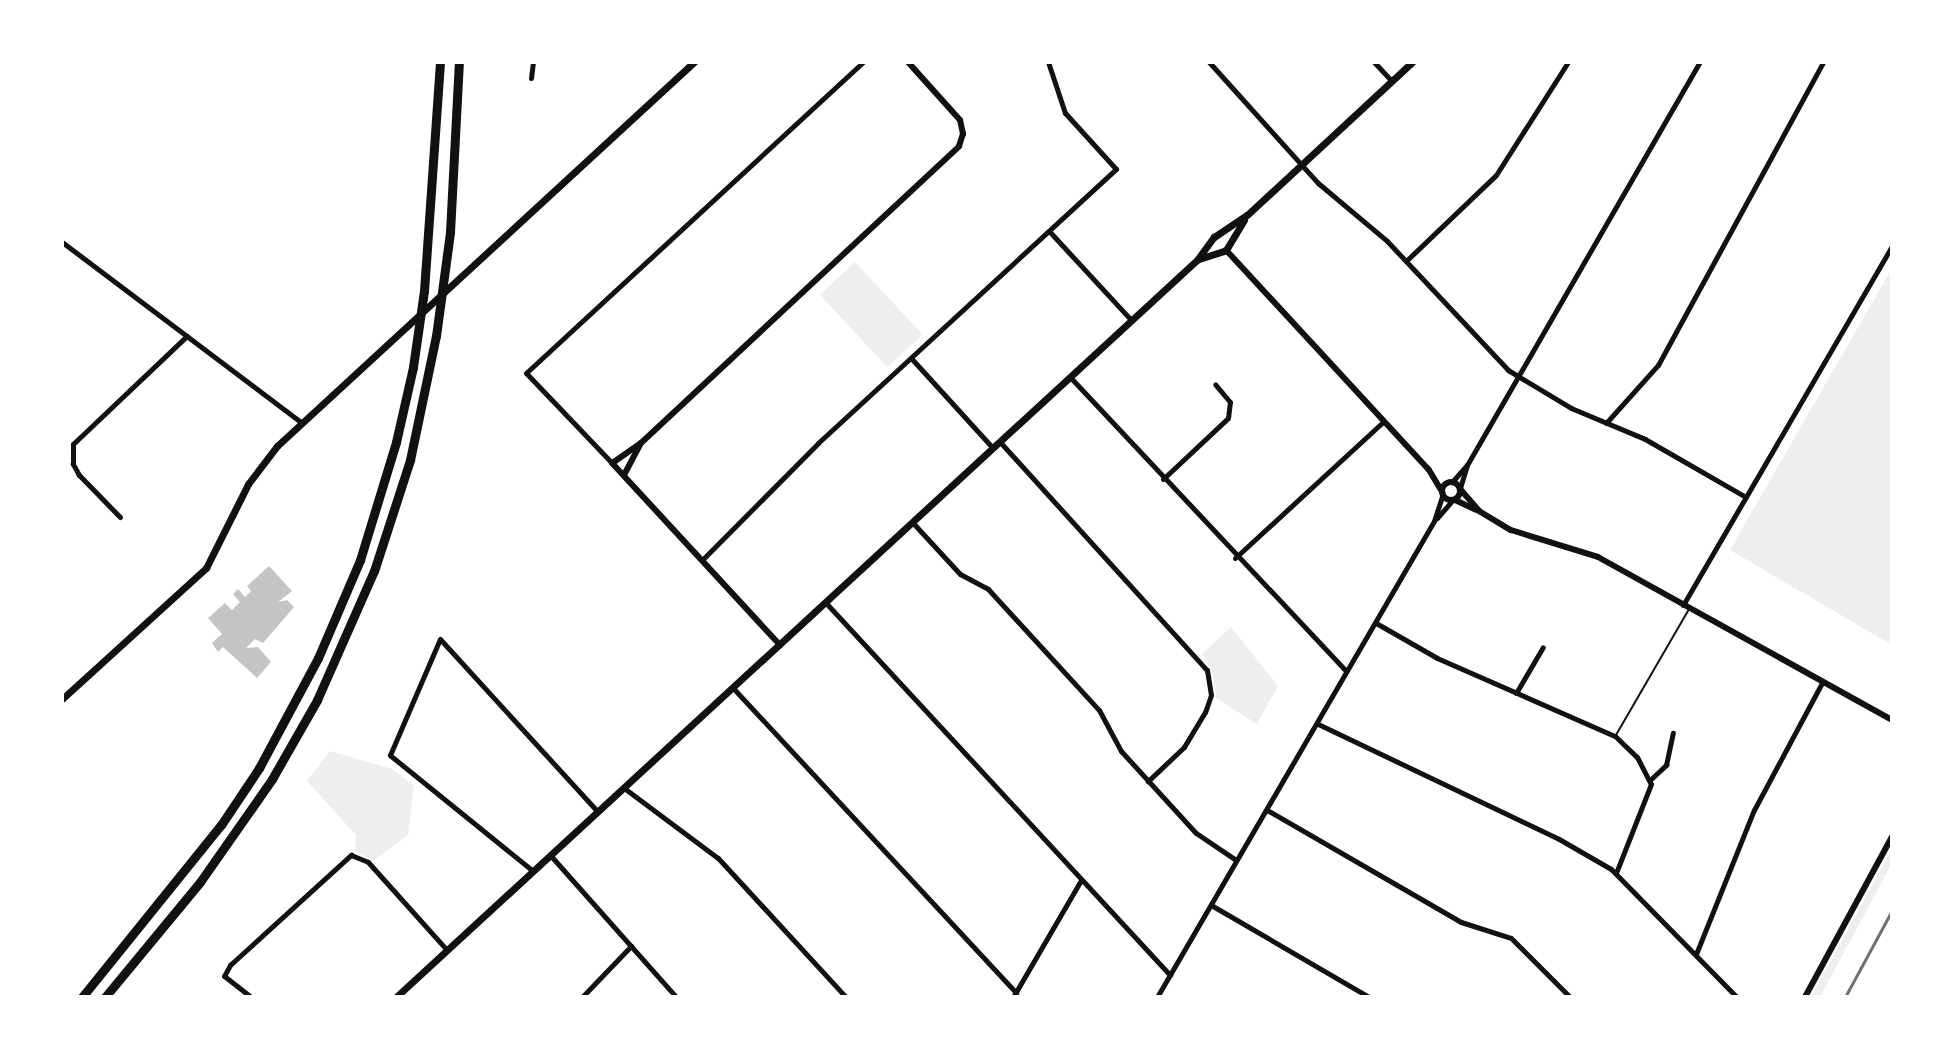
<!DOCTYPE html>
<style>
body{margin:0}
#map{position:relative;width:1954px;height:1059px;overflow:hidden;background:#fff;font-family:Overpass,sans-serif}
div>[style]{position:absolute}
.green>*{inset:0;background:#eee;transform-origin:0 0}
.building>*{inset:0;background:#c4c4c4}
.service>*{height:2px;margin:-1px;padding:0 1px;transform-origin:1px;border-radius:1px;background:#111}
.minor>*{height:5px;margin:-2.5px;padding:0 2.5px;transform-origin:2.5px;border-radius:2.5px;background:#111}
.tertiary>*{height:6px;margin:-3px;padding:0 3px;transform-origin:3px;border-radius:3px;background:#111}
.tertiary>.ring{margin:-3px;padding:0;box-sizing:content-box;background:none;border:6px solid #111;border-radius:50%}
.secondary>*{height:7px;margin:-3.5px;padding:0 3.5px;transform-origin:3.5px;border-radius:3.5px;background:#111}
.motorway>*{height:9px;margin:-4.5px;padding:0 4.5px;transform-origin:4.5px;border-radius:4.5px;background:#111}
.rail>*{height:3px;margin:-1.5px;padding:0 1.5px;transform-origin:1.5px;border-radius:1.5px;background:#707070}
span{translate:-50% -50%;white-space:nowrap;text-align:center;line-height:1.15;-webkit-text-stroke:8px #fff;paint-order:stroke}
.frame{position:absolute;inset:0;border:64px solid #fff;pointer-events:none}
</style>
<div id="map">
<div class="green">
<i style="left:855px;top:262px;width:99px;height:48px;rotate:47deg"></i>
<i style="clip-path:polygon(1892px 268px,1892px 645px,1730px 550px)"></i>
<i style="clip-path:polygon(1231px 627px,1278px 686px,1257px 724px,1216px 698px,1213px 674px,1202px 654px)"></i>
<i style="clip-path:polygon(330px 751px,392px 769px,414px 785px,408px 835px,373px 861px,355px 850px,356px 835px,307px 781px)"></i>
<i style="clip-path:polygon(1892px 849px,1892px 863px,1820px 997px,1811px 997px)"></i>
</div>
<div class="building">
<i style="clip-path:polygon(269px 566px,292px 591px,278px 602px,287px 600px,294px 607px,263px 643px,255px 639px,246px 648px,258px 647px,271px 662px,257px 678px,223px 647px,218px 652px,212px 643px,222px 634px,208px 618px,225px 603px,232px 610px,240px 602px,233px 594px,238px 589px,245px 597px,251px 591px,247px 586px)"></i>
</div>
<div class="service">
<i style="left:1616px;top:735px;width:146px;rotate:-59.9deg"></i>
</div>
<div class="minor">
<i style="left:1209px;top:62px;width:163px;rotate:48deg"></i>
<i style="left:1318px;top:183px;width:90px;rotate:40deg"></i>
<i style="left:1387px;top:241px;width:177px;rotate:46.8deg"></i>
<i style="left:1508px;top:370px;width:74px;rotate:31.1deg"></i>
<i style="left:1571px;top:408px;width:80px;rotate:22.7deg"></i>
<i style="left:1645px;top:439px;width:116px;rotate:29.9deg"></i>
<i style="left:1374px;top:62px;width:26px;rotate:47deg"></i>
<i style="left:531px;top:78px;width:16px;rotate:-83deg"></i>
<i style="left:1049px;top:231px;width:121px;rotate:47.3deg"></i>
<i style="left:62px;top:242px;width:301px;rotate:37deg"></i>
<i style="left:1406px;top:261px;width:124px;rotate:-43.7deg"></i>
<i style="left:1496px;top:175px;width:134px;rotate:-57.5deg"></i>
<i style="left:911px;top:358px;width:122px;rotate:47.7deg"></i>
<i style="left:1070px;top:377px;width:403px;rotate:46.8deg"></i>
<i style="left:1606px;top:423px;width:78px;rotate:-48.1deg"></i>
<i style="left:1658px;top:365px;width:345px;rotate:-61.4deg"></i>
<i style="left:1000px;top:442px;width:308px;rotate:47.8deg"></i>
<i style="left:1207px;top:670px;width:25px;rotate:81deg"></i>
<i style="left:1211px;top:695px;width:18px;rotate:109deg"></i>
<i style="left:1205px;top:712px;width:41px;rotate:121deg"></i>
<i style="left:1184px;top:747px;width:50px;rotate:136.6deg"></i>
<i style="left:612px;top:463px;width:124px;rotate:-133.7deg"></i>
<i style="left:526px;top:373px;width:459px;rotate:-42.7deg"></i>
<i style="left:1163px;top:479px;width:89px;rotate:-43.2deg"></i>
<i style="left:1228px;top:418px;width:16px;rotate:-83deg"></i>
<i style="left:1230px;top:402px;width:23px;rotate:-130deg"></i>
<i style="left:1452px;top:482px;width:23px;rotate:-49deg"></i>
<i style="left:1460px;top:488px;width:24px;rotate:-73deg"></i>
<i style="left:1467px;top:465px;width:466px;rotate:-60deg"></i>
<i style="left:120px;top:517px;width:59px;rotate:-134.3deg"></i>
<i style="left:79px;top:475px;width:13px;rotate:-119deg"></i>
<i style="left:73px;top:464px;width:20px;rotate:-90deg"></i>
<i style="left:73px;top:444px;width:157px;rotate:-43.5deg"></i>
<i style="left:1437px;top:518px;width:23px;rotate:-49deg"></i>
<i style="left:913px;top:523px;width:69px;rotate:47.3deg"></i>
<i style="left:960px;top:574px;width:32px;rotate:28deg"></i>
<i style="left:988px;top:589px;width:164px;rotate:47.5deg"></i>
<i style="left:1099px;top:710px;width:47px;rotate:61.8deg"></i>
<i style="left:1121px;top:751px;width:111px;rotate:47.6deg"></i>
<i style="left:1196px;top:833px;width:48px;rotate:34deg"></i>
<i style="left:1235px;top:558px;width:202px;rotate:-42.6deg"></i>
<i style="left:702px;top:560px;width:165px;rotate:-45.2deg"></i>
<i style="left:818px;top:443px;width:405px;rotate:-42.6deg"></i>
<i style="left:1116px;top:169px;width:76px;rotate:-132.3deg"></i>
<i style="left:1065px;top:113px;width:54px;rotate:-108.4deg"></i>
<i style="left:826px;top:603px;width:507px;rotate:47.24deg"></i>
<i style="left:1683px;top:605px;width:415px;rotate:-59.8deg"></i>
<i style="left:1376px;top:623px;width:70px;rotate:29.8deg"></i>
<i style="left:1437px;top:658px;width:194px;rotate:23.7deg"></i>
<i style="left:1615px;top:736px;width:30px;rotate:44deg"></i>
<i style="left:1637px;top:757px;width:30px;rotate:63deg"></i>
<i style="left:1651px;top:784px;width:96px;rotate:111.5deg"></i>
<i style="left:733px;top:688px;width:416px;rotate:47.1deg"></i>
<i style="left:1516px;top:693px;width:53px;rotate:-59.6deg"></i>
<i style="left:1318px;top:724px;width:267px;rotate:25.5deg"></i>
<i style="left:1559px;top:839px;width:60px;rotate:30deg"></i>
<i style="left:1611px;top:869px;width:180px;rotate:45.5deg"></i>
<i style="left:1651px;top:779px;width:21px;rotate:-43deg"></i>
<i style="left:1666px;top:765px;width:33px;rotate:-78deg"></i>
<i style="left:624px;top:788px;width:117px;rotate:36.7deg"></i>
<i style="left:718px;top:858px;width:189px;rotate:47.4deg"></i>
<i style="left:1267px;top:810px;width:224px;rotate:30deg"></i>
<i style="left:1461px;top:922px;width:52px;rotate:17.7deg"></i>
<i style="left:1511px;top:938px;width:83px;rotate:45deg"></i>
<i style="left:551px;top:856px;width:188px;rotate:48.4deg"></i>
<i style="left:533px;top:871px;width:184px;rotate:-141deg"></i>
<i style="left:390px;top:755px;width:126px;rotate:-66.7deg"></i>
<i style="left:440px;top:639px;width:234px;rotate:47.6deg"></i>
<i style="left:1211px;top:905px;width:183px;rotate:30.2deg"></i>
<i style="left:1696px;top:954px;width:155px;rotate:-68.1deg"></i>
<i style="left:1754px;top:810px;width:146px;rotate:-61.9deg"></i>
<i style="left:251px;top:997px;width:34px;rotate:-142deg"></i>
<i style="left:224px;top:976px;width:13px;rotate:-61deg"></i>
<i style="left:230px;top:965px;width:164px;rotate:-42.3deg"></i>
<i style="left:351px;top:855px;width:18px;rotate:22deg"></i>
<i style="left:368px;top:862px;width:118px;rotate:48.1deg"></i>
<i style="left:582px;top:997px;width:71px;rotate:-46.1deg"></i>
<i style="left:1013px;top:997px;width:135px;rotate:-59.8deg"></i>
<i style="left:1157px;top:997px;width:551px;rotate:-59.8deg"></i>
<i style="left:1434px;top:521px;width:28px;rotate:-72deg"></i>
</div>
<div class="tertiary">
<i style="left:1226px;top:250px;width:299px;rotate:47.3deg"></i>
<i style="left:1429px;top:470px;width:26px;rotate:59deg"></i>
<i style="left:641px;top:443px;width:35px;rotate:145deg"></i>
<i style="left:612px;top:463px;width:248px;rotate:47.3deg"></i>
<i style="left:624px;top:475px;width:36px;rotate:-62deg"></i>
<i style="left:641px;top:443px;width:435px;rotate:-43deg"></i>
<i style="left:959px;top:146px;width:13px;rotate:-72deg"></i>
<i style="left:963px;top:134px;width:14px;rotate:-102deg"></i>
<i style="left:960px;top:120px;width:78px;rotate:-131.9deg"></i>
<i class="ring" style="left:1442px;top:482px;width:12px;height:12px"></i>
<i style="left:1461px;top:490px;width:28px;rotate:49deg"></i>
<i style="left:1479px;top:511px;width:37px;rotate:31deg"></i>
<i style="left:1511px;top:530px;width:91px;rotate:17.2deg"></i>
<i style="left:1598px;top:557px;width:336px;rotate:29deg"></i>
<i style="left:1455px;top:500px;width:23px;rotate:25deg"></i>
<i style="left:1805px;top:997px;width:182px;rotate:-61.5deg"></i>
</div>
<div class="secondary">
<i style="left:1199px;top:259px;width:28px;rotate:-18deg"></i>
<i style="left:1226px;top:250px;width:35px;rotate:-59deg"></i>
<i style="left:62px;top:699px;width:195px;rotate:-42.3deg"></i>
<i style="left:206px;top:568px;width:94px;rotate:-63.4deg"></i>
<i style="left:248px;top:484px;width:48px;rotate:-52.7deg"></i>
<i style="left:277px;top:446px;width:567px;rotate:-42.64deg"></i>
<i style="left:396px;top:997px;width:1088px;rotate:-42.62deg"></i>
<i style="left:1197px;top:260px;width:29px;rotate:-54deg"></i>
<i style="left:1214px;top:237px;width:40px;rotate:-34deg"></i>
<i style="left:1247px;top:215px;width:225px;rotate:-42.8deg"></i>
</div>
<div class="motorway">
<i style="left:82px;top:997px;width:221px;rotate:-51.1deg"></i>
<i style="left:221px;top:825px;width:69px;rotate:-56.3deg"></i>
<i style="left:259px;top:768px;width:125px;rotate:-61.8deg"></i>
<i style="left:318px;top:658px;width:107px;rotate:-66.8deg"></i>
<i style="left:360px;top:560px;width:123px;rotate:-73deg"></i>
<i style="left:396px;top:442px;width:77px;rotate:-77.2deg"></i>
<i style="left:413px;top:367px;width:77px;rotate:-81.8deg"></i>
<i style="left:424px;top:291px;width:230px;rotate:-86deg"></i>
<i style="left:105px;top:997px;width:149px;rotate:-50.4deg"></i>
<i style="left:200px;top:882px;width:126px;rotate:-55deg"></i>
<i style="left:272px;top:779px;width:91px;rotate:-60.3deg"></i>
<i style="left:317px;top:700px;width:141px;rotate:-66.2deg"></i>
<i style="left:374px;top:571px;width:117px;rotate:-72deg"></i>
<i style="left:410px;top:460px;width:127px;rotate:-78.2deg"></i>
<i style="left:436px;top:336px;width:105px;rotate:-82.3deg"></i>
<i style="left:450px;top:232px;width:170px;rotate:-87deg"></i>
</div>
<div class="rail">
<i style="left:1845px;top:997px;width:99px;rotate:-61.6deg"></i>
</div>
<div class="frame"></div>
</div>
